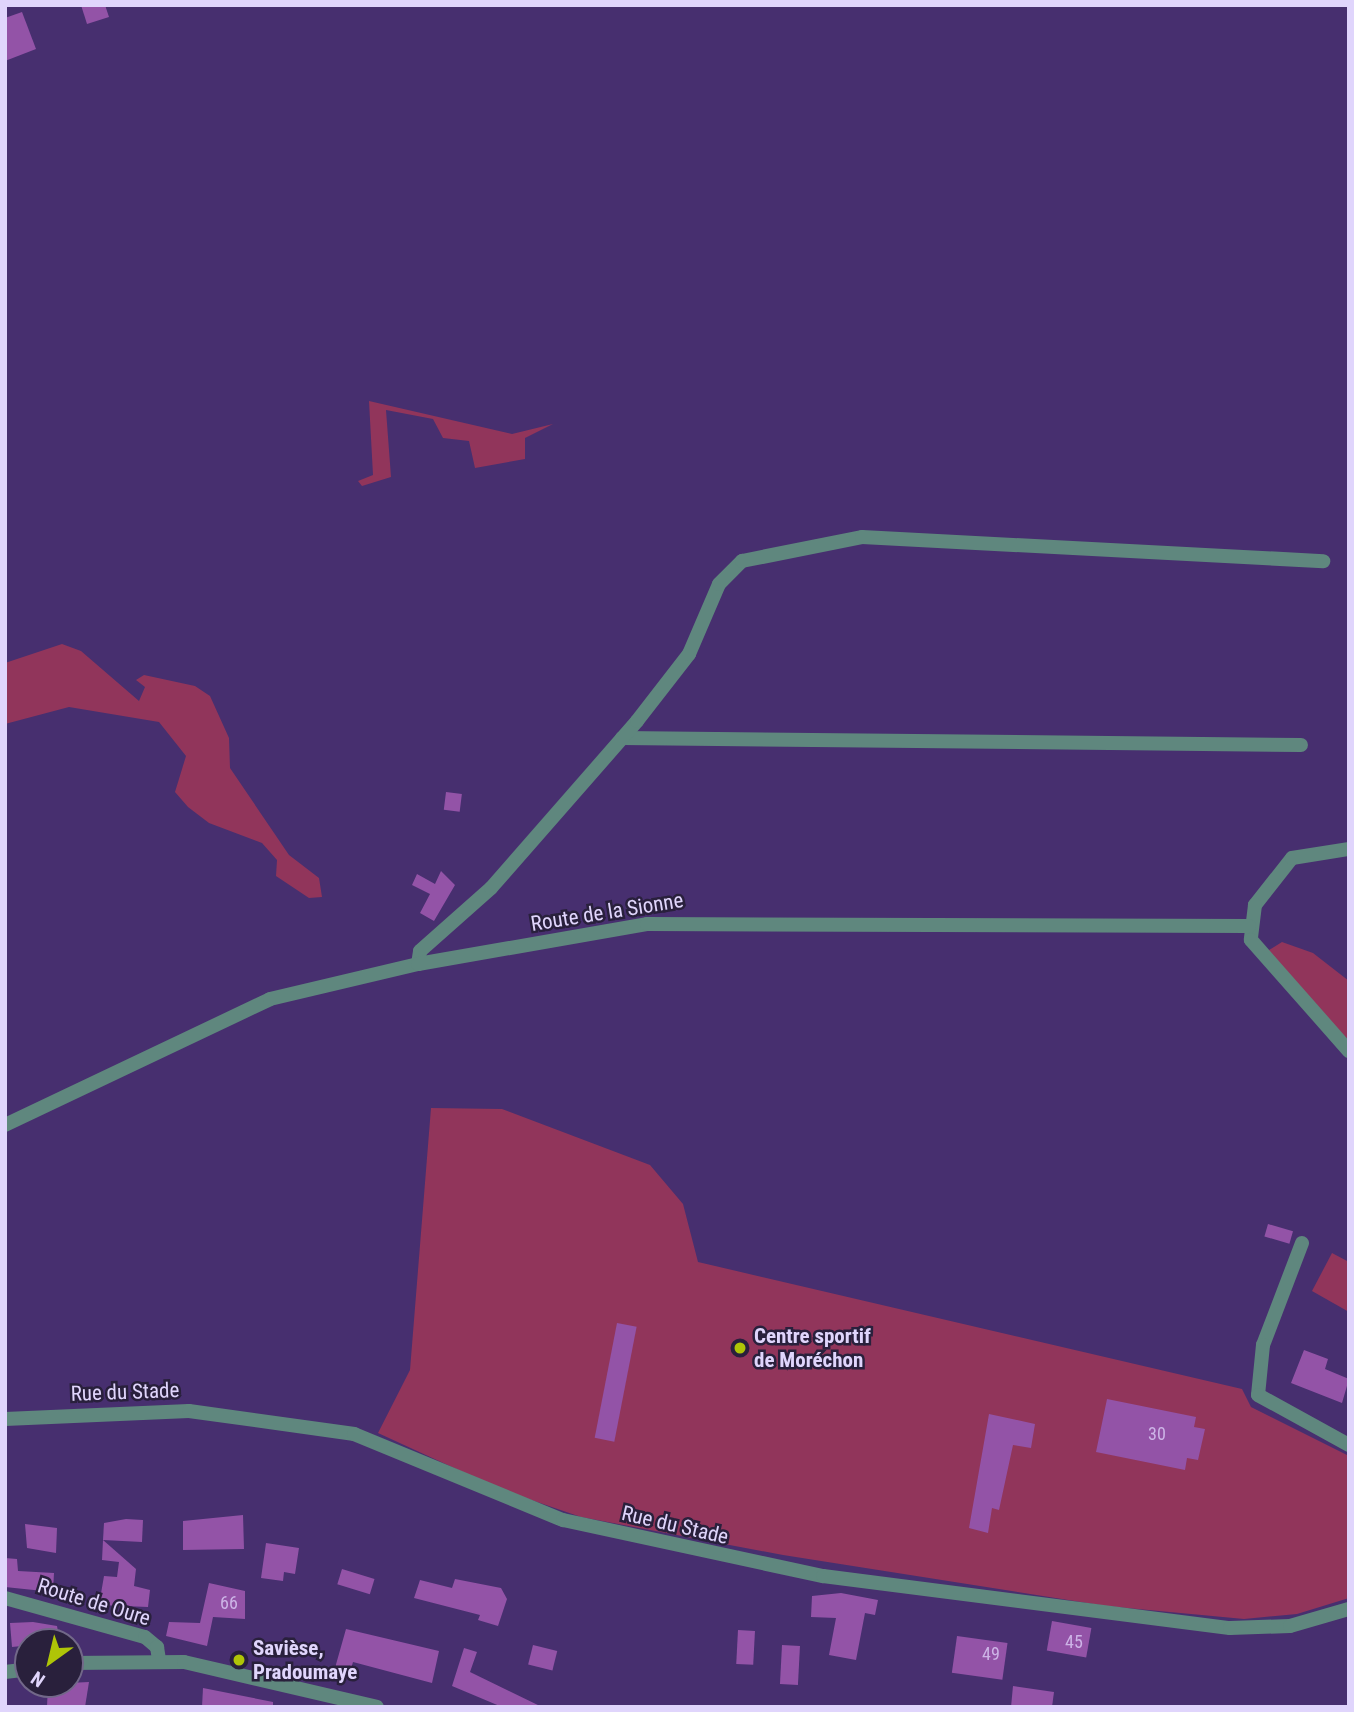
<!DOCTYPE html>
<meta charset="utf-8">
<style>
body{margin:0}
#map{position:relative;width:1354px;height:1712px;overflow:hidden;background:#472f6f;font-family:"Roboto Condensed",sans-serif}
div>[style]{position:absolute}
.green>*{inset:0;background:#91355b}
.building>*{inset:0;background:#9353a7;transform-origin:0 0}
.minor>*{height:14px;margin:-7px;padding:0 7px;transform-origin:7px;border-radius:7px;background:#5f877e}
.tertiary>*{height:14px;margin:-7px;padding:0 7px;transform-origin:7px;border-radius:7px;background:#5f877e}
.dots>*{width:19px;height:19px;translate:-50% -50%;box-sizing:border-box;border:4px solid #29203c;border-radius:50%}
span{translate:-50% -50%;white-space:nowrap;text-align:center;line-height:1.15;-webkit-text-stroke:5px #29203c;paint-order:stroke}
.number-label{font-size:18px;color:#cdb4e7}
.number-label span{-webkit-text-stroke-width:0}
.street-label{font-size:21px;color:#e0d5fc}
.poi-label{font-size:21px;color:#e0d5fc;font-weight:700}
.left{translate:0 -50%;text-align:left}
.frame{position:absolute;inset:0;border:7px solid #e0d5fc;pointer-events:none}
.north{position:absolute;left:14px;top:1628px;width:70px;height:70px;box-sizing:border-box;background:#29203c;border:2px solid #726889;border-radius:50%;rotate:214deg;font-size:19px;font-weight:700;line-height:28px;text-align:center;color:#e0d5fc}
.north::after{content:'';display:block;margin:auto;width:24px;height:32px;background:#afc507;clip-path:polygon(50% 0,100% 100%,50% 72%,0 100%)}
</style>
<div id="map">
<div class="green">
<i style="clip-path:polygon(369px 401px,512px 434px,553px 424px,525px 438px,525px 459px,475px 468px,469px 441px,443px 438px,433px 419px,386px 410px,391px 477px,362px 486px,358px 481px,373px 475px)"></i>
<i style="clip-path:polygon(62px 644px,81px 651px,139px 701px,145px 687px,136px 680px,144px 675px,195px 686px,210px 696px,229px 738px,230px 768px,289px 855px,319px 878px,322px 897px,309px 898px,276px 876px,277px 860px,262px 843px,209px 823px,188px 807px,175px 792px,186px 756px,159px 722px,69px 707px,5px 724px,5px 663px)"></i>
<i style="clip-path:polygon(1282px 942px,1313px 953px,1349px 981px,1349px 1041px,1270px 958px,1269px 950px)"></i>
<i style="clip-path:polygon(431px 1108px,502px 1109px,650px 1165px,683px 1204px,698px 1262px,1242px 1389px,1251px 1407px,1349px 1456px,1349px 1598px,1297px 1614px,1244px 1619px,1106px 1606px,783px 1555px,581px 1517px,502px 1490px,378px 1433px,410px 1370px)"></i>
<i style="clip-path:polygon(1332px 1253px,1349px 1262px,1349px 1312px,1312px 1291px)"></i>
</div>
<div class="building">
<i style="clip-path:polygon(81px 5px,105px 5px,109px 17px,87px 24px)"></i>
<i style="clip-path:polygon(22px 12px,36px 49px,5px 61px,5px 18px)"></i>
<i style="left:446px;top:792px;width:16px;height:18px;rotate:7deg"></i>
<i style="clip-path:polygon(441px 871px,455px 885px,434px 921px,420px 913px,430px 894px,412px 885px,417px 874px,435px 884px)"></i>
<i style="left:1268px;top:1224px;width:26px;height:13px;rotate:16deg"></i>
<i style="left:617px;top:1323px;width:20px;height:117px;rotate:11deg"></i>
<i style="clip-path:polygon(1304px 1350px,1328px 1359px,1325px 1369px,1349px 1379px,1342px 1403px,1291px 1383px)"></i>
<i style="clip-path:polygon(1107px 1399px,1196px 1417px,1194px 1427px,1205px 1429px,1198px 1460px,1187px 1458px,1185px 1470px,1096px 1452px)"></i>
<i style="clip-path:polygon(989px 1414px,1035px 1424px,1031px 1448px,1013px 1445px,999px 1510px,992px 1508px,988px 1533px,969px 1528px)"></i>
<i style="clip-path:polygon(243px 1515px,244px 1549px,183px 1550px,183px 1521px)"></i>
<i style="clip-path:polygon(126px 1519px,143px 1520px,142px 1542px,103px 1540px,104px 1523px)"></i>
<i style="clip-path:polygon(25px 1524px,57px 1528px,56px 1553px,27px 1548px)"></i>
<i style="clip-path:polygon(103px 1540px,136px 1569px,134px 1586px,150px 1590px,148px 1607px,99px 1605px,104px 1576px,117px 1577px,119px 1562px,102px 1560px)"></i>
<i style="clip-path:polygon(266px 1543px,299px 1548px,295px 1574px,284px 1572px,283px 1581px,261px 1578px)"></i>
<i style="clip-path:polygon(5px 1558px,17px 1559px,18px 1571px,54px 1573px,53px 1592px,5px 1587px)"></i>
<i style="left:342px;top:1569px;width:34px;height:16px;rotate:17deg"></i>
<i style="clip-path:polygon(455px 1579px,501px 1588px,507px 1599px,498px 1626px,478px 1620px,480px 1615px,414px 1598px,420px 1580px,452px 1588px)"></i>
<i style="clip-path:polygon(209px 1583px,245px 1591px,245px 1619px,213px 1617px,207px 1646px,166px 1636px,169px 1622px,200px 1623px)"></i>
<i style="clip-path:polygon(841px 1593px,878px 1600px,875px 1615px,865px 1613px,856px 1660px,829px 1655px,836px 1618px,811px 1617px,812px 1596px)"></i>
<i style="left:1052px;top:1621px;width:40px;height:30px;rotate:10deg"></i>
<i style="clip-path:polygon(33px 1622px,57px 1626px,60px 1642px,12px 1647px,10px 1623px)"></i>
<i style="clip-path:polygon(346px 1629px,439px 1651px,432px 1683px,353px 1662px,348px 1679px,333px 1675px)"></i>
<i style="left:738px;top:1630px;width:17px;height:34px;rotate:3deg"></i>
<i style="left:957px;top:1636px;width:51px;height:37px;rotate:8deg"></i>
<i style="left:533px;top:1645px;width:25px;height:20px;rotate:14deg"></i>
<i style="left:782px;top:1645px;width:18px;height:39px;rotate:3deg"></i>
<i style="clip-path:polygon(464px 1648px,477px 1652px,470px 1672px,542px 1707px,502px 1707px,452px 1686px)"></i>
<i style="clip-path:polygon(89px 1682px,85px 1707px,47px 1707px,48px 1684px)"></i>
<i style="clip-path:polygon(1013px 1686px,1054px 1692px,1052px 1707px,1011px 1707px)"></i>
<i style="clip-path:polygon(203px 1688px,273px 1702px,273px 1707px,202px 1707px)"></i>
</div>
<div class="minor">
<i style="left:622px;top:738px;width:679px;rotate:0.59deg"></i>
<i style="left:1292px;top:858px;width:60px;rotate:128.2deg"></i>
<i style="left:1255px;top:905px;width:35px;rotate:97deg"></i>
<i style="left:1251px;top:940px;width:148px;rotate:48.6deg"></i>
<i style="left:418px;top:964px;width:13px;rotate:-81deg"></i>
<i style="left:420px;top:951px;width:95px;rotate:-41.6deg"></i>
<i style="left:491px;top:888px;width:222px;rotate:-48.8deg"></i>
<i style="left:637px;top:721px;width:85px;rotate:-52.2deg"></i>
<i style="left:689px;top:654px;width:76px;rotate:-66.8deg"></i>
<i style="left:719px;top:584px;width:33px;rotate:-45deg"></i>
<i style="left:742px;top:561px;width:122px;rotate:-11.3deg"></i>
<i style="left:862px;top:537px;width:462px;rotate:3deg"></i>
<i style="left:5px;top:1125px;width:293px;rotate:-25.4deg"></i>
<i style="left:270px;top:999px;width:152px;rotate:-13.3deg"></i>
<i style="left:418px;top:964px;width:232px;rotate:-9.9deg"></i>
<i style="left:647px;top:924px;width:602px;rotate:0.19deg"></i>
<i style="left:1302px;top:1243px;width:109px;rotate:110.9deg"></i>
<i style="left:1263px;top:1345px;width:50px;rotate:95.7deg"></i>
<i style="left:1258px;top:1395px;width:104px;rotate:28.8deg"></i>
<i style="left:5px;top:1419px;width:184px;rotate:-2.5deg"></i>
<i style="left:189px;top:1411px;width:167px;rotate:7.9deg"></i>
<i style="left:354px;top:1434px;width:226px;rotate:22.4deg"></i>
<i style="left:563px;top:1520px;width:266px;rotate:12.2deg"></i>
<i style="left:823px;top:1576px;width:410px;rotate:7.3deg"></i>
<i style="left:1230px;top:1628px;width:60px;rotate:-1.9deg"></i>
<i style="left:1290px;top:1626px;width:61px;rotate:-16.1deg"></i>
<i style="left:5px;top:1598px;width:145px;rotate:15.6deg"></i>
<i style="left:145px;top:1637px;width:16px;rotate:40deg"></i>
<i style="left:157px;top:1647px;width:12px;rotate:81deg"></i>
</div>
<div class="tertiary">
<i style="left:1292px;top:858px;width:58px;rotate:-9deg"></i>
<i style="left:70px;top:1663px;width:114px;rotate:-0.5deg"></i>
<i style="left:184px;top:1662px;width:198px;rotate:13.1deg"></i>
<i style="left:5px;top:1672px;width:23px;rotate:-7deg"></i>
</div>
<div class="dots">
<i style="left:740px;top:1348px;background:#afc507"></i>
<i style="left:239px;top:1660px;background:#afc507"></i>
</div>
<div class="number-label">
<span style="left:1157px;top:1434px">30</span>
<span style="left:229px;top:1603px">66</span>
<span style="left:1074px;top:1642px">45</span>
<span style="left:991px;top:1654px">49</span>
</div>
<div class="street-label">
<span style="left:607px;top:912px;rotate:-9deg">Route de la Sionne</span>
<span style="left:125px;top:1392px;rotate:-2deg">Rue du Stade</span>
<span style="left:675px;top:1525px;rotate:13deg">Rue du Stade</span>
<span style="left:94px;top:1602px;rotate:17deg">Route de Oure</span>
</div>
<div class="poi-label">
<span class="left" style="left:754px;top:1348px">Centre sportif<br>de Moréchon</span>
<span class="left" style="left:253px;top:1660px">Savièse,<br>Pradoumaye</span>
</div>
<div class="frame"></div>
<div class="north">N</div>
</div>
